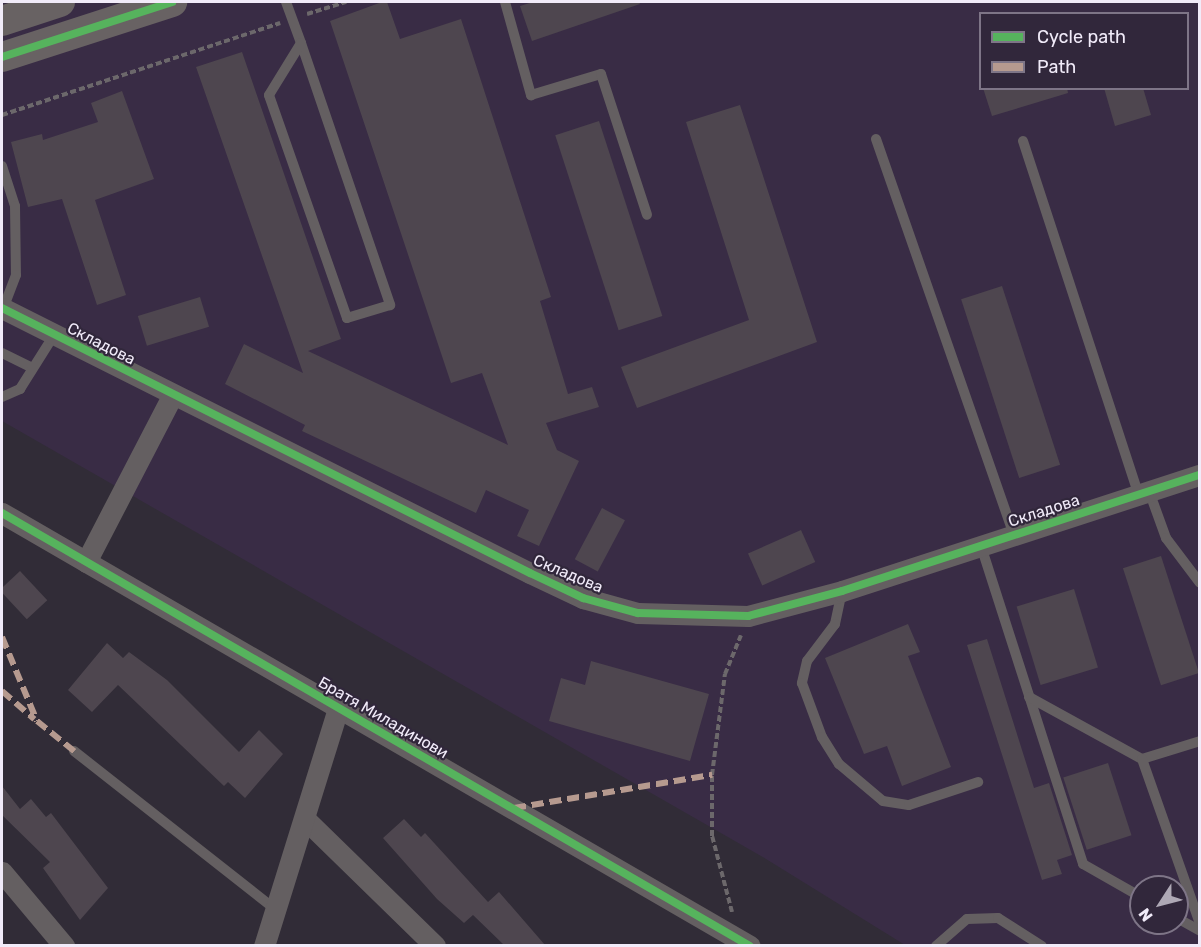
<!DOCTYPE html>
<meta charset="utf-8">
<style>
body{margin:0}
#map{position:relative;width:1201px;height:947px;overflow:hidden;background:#312c37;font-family:Rubik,sans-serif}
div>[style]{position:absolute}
.built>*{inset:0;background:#392c45}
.building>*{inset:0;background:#4e464f;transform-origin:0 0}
.path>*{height:4px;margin-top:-2px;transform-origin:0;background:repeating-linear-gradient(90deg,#6c686b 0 6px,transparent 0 9px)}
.lane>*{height:10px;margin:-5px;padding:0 5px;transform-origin:5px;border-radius:5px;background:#645f61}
.street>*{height:21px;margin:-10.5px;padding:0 10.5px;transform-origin:10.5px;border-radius:10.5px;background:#645f61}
.secondary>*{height:30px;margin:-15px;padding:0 15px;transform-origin:15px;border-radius:15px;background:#686263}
.quiet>*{height:6px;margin-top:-3px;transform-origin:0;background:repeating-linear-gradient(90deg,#b69a8f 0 12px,transparent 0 18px)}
.cycleway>*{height:8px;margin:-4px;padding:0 4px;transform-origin:4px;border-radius:4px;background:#56b35d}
span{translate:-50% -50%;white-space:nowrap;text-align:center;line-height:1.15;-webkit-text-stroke:4.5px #31273b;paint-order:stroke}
.street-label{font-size:16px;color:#f1ebf9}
.frame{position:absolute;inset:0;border:3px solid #f1ebf9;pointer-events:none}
.legend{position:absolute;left:979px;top:12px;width:210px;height:78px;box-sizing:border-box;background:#31273b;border:2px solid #7e7587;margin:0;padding:8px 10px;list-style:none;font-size:18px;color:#f1ebf9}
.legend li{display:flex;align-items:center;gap:12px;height:30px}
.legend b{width:30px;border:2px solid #7e7587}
.north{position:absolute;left:1129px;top:875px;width:60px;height:60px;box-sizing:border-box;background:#31273b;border:2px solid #7e7587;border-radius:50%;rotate:234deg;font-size:16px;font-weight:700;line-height:24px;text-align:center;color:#f1ebf9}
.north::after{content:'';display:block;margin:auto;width:21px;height:27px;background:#aea8b5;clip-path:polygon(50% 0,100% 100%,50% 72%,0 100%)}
</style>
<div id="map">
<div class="built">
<i style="clip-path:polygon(evenodd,2px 2px,1199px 2px,1199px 945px,905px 945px,761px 856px,2px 421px,2px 2px,980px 14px,1188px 14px,1188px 88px,980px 88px,980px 14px,2px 2px,1141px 887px,1177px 887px,1177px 923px,1141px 923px,1141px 887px)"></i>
</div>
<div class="building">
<i style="clip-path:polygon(382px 2px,387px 2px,400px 39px,461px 19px,551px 297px,540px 301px,568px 394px,592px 387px,599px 407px,546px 423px,557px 450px,579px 461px,539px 546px,517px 536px,529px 510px,486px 490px,476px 513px,302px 431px,305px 425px,225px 384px,244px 344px,303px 373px,196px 67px,242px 52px,341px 339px,308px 351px,508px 445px,482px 373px,451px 383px,330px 21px)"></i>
<i style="clip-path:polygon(533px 2px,639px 2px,640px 4px,532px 41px,520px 6px)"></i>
<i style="clip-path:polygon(983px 88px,1067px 88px,1068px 93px,992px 116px)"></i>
<i style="clip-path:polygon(1104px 88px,1143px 88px,1151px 115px,1115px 126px)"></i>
<i style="clip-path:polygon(122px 91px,154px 179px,95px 200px,126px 295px,97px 305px,62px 199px,28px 207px,11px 142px,42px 134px,43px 140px,98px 122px,91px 103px)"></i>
<i style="clip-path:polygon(740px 105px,817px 342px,637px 408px,621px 367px,749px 320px,686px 122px)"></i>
<i style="left:599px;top:121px;width:205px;height:46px;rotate:72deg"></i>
<i style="left:1002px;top:286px;width:188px;height:43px;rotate:72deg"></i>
<i style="left:200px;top:297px;width:31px;height:65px;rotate:73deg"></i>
<i style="left:602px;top:508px;width:26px;height:58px;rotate:28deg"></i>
<i style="left:801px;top:530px;width:35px;height:58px;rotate:66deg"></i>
<i style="left:1161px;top:556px;width:123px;height:40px;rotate:72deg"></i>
<i style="left:20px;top:571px;width:40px;height:28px;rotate:47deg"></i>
<i style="left:1074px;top:589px;width:82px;height:60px;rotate:73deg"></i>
<i style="clip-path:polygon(908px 624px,920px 652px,908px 656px,951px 767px,902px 786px,887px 746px,864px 754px,825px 658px)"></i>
<i style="clip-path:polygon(987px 639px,1034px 788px,1049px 783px,1072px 855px,1057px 860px,1062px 874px,1042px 880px,967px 645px)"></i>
<i style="clip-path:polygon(107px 643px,123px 658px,129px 652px,167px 680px,239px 752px,259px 730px,283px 754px,245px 798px,228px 782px,224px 786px,118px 685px,92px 712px,68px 690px)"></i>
<i style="clip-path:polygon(591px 661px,709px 694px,690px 761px,549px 721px,561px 678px,585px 685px)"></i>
<i style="left:1108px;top:763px;width:76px;height:47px;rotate:72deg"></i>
<i style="clip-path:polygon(2px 786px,20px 809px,31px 799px,46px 817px,51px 813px,108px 888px,80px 920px,43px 868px,50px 862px,2px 815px)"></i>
<i style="clip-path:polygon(404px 819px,421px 837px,425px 833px,488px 902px,499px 892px,545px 945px,504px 945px,473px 915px,464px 923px,437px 899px,383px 838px)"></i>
</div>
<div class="path">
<i style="left:307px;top:14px;width:41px;rotate:-17.1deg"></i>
<i style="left:2px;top:115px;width:293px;rotate:-18.3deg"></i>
<i style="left:732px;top:912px;width:79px;rotate:-104.7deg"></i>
<i style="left:712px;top:836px;width:61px;rotate:-90deg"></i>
<i style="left:712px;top:775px;width:102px;rotate:-82.7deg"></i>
<i style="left:725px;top:674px;width:42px;rotate:-67.7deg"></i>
</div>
<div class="lane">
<i style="left:286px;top:2px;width:44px;rotate:69.9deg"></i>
<i style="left:301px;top:43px;width:277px;rotate:71.2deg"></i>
<i style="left:390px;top:305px;width:45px;rotate:163.2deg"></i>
<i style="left:347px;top:318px;width:236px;rotate:-109.3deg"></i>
<i style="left:269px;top:95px;width:61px;rotate:-58.4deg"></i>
<i style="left:505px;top:2px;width:97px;rotate:74.4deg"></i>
<i style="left:531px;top:95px;width:73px;rotate:-16.7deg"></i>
<i style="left:601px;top:74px;width:148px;rotate:71.9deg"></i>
<i style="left:876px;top:139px;width:419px;rotate:70.8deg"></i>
<i style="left:1023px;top:141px;width:373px;rotate:71.9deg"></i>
<i style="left:2px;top:166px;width:42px;rotate:72deg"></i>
<i style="left:15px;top:206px;width:69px;rotate:89.2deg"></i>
<i style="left:16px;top:275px;width:36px;rotate:111deg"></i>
<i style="left:2px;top:353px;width:34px;rotate:26deg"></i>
<i style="left:2px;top:397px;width:20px;rotate:-24deg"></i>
<i style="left:20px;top:389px;width:64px;rotate:-57.8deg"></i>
<i style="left:1149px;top:491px;width:50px;rotate:70.1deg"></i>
<i style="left:1166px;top:538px;width:56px;rotate:52.9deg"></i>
<i style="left:981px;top:546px;width:334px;rotate:72.2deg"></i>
<i style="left:1083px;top:864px;width:67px;rotate:29.6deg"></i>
<i style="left:842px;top:591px;width:34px;rotate:102deg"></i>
<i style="left:835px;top:624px;width:46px;rotate:127.1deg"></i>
<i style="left:807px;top:661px;width:23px;rotate:103deg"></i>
<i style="left:802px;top:683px;width:58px;rotate:69.7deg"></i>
<i style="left:822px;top:737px;width:32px;rotate:58deg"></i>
<i style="left:839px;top:764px;width:57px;rotate:40.1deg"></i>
<i style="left:883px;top:801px;width:26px;rotate:9deg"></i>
<i style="left:909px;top:805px;width:73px;rotate:-18.4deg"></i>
<i style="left:1029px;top:697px;width:129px;rotate:28.8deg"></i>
<i style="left:1142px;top:759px;width:61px;rotate:-17.2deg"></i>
<i style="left:74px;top:751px;width:257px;rotate:38.2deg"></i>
<i style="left:1142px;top:759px;width:175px;rotate:70.6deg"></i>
<i style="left:1177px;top:918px;width:26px;rotate:29deg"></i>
<i style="left:936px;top:946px;width:41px;rotate:-41.1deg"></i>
<i style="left:967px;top:919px;width:31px;rotate:-2deg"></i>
<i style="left:998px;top:918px;width:52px;rotate:32.5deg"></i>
</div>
<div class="street">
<i style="left:2px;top:308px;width:591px;rotate:26.65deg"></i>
<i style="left:530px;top:573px;width:59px;rotate:25.3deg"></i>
<i style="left:583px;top:598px;width:57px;rotate:15.3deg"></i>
<i style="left:638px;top:613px;width:110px;rotate:1.6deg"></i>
<i style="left:748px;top:616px;width:97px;rotate:-14.9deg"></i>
<i style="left:842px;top:591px;width:376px;rotate:-18deg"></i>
<i style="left:2px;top:513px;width:864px;rotate:30.07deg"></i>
<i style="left:86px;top:562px;width:187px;rotate:-62.6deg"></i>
<i style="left:305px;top:819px;width:182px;rotate:44.3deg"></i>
<i style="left:2px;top:872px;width:97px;rotate:50deg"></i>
<i style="left:264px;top:946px;width:249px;rotate:-72.7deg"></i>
</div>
<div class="secondary">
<i style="left:2px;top:21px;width:61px;rotate:-18.1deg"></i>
<i style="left:2px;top:57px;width:179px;rotate:-17.9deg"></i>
</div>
<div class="quiet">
<i style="left:2px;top:637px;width:91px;rotate:67.4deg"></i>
<i style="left:37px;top:721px;width:48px;rotate:39deg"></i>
<i style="left:2px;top:691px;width:43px;rotate:41.2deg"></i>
<i style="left:514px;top:808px;width:201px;rotate:-9.5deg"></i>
</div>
<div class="cycleway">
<i style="left:2px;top:57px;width:179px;rotate:-17.9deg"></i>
<i style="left:2px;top:308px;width:591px;rotate:26.65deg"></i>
<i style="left:530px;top:573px;width:59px;rotate:25.3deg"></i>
<i style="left:583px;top:598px;width:57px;rotate:15.3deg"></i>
<i style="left:638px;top:613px;width:110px;rotate:1.6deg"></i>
<i style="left:748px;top:616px;width:97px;rotate:-14.9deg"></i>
<i style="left:842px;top:591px;width:376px;rotate:-18deg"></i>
<i style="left:2px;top:513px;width:864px;rotate:30.07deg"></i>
</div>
<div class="street-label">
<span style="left:101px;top:344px;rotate:27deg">Складова</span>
<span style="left:1044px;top:511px;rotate:-18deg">Складова</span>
<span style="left:568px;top:574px;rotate:23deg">Складова</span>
<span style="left:383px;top:718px;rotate:30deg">Братя Миладинови</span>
</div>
<div class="frame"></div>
<ul class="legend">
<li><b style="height:8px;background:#56b35d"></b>Cycle path</li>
<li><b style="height:8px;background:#b69a8f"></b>Path</li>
</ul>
<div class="north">N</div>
</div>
